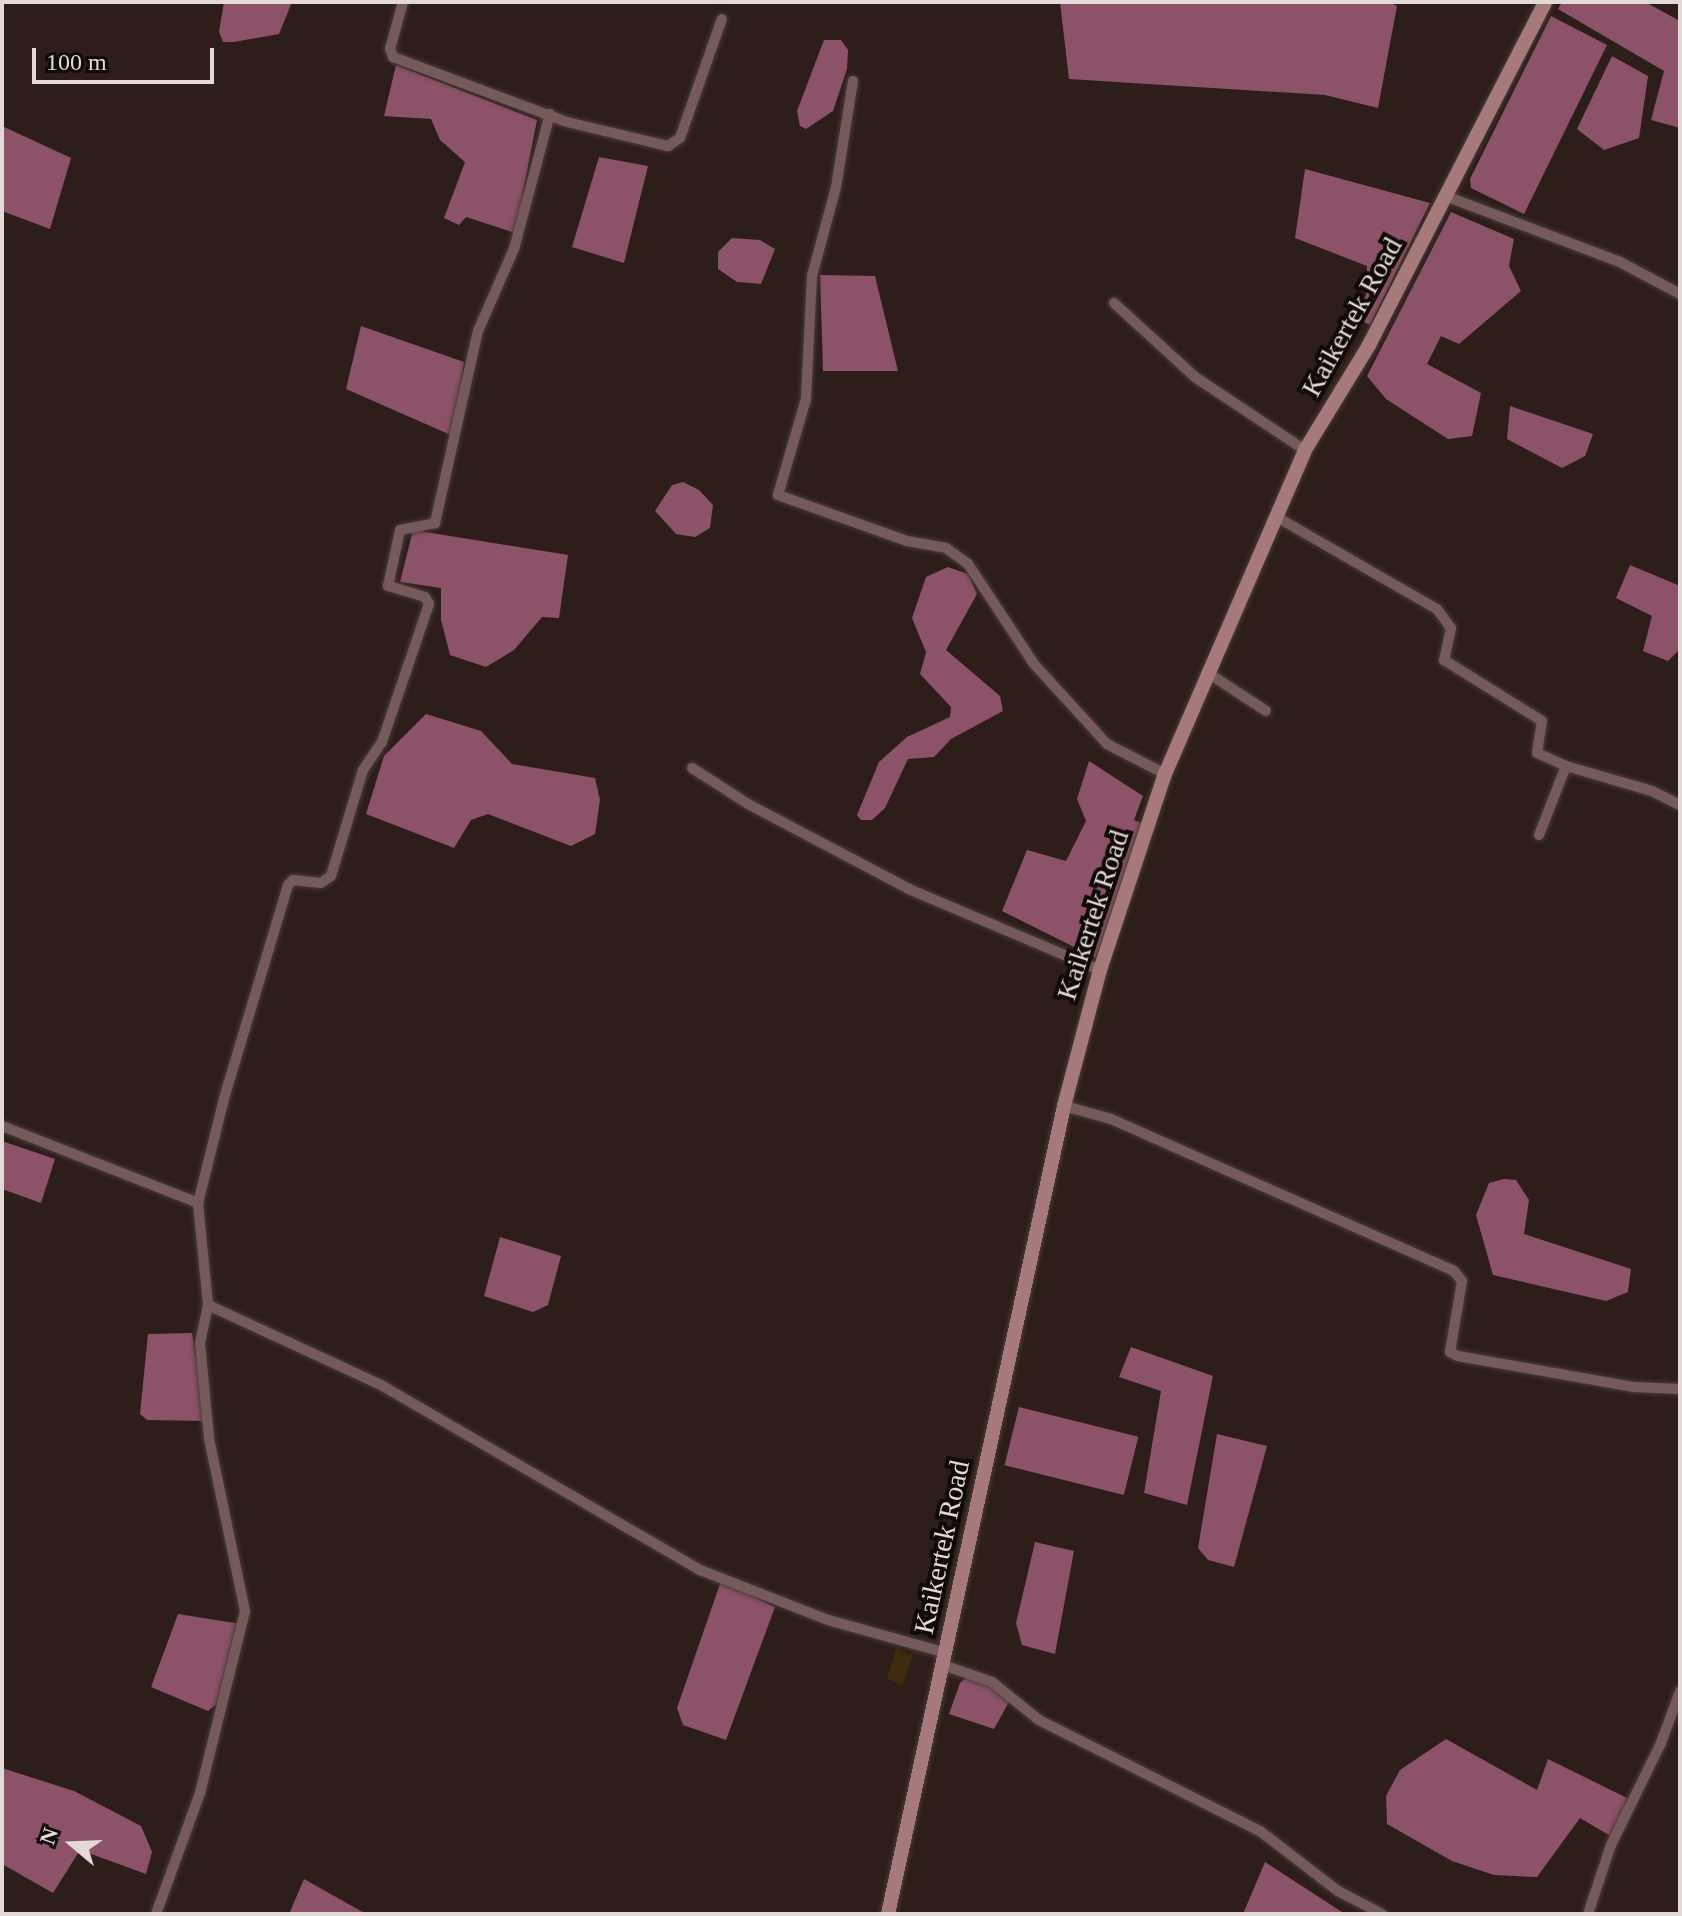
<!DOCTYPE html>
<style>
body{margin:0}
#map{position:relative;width:1682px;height:1916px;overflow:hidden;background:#2d1e1a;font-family:Georgia,serif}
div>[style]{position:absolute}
.green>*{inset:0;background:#3f2c0d}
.water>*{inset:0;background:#8c5269;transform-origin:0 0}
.roads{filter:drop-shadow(0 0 2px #4a3c38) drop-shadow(0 0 2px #4a3c38)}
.street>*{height:10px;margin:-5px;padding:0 5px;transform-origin:5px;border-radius:5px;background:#765a5b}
.secondary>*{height:14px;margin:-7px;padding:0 7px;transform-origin:7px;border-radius:7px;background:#a6797b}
span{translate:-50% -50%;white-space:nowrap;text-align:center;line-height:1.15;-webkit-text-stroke:8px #100a08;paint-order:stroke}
.street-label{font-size:28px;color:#e3d9d6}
.frame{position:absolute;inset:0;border:4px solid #e3d9d6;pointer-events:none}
.north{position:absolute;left:32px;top:1804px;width:80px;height:80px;-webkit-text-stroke:6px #100a08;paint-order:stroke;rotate:289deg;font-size:22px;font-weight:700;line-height:32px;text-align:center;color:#e3d9d6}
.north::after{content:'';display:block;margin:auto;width:28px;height:36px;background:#e3d9d6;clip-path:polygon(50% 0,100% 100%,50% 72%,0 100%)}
.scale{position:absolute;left:32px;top:48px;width:182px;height:36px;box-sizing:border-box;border:4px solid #e3d9d6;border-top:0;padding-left:10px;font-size:24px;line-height:28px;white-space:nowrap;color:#e3d9d6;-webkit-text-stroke:6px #100a08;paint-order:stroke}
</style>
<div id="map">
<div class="green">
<i style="clip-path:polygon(896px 1648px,913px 1656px,902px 1685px,887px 1679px)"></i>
</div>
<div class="water">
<i style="clip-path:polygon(224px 2px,292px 2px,279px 34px,234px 42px,223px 42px,219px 32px)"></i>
<i style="clip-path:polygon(1060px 2px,1389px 2px,1397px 6px,1378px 108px,1325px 95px,1069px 79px)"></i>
<i style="clip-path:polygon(1562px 2px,1645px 2px,1680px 21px,1680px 128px,1651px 120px,1664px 71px,1558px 9px)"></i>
<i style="clip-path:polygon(1551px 16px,1607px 45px,1524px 214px,1471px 188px,1470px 179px)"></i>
<i style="clip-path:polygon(824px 40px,841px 40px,848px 50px,847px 69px,833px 111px,806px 129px,800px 126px,797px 111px)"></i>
<i style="clip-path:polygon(1612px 56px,1648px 76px,1639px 138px,1604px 150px,1577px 129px)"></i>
<i style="clip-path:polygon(396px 65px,537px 120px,515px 233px,466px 217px,459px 225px,444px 218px,465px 162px,440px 140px,431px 119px,384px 116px)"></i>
<i style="clip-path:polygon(2px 126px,71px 158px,50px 229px,2px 211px)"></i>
<i style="clip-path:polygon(599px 157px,648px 166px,624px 263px,572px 247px)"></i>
<i style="clip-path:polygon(1305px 169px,1430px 203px,1370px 325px,1356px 318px,1366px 295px,1367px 266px,1295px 238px)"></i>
<i style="clip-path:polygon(1451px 212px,1514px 239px,1509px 266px,1521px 291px,1459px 344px,1441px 336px,1427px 364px,1481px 393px,1472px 436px,1448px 439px,1386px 399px,1367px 376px)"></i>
<i style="clip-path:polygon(732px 238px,760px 240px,775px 249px,761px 284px,737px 282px,718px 269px,718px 252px)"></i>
<i style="clip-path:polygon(820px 275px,875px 276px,898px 371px,823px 371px)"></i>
<i style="clip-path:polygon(361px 326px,464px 362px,453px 436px,346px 389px)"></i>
<i style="clip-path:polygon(1510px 406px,1593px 434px,1585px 456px,1562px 468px,1507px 439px)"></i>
<i style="clip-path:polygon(683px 482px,699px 490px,713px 505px,710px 528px,695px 537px,676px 534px,655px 511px,672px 485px)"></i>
<i style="clip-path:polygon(413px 530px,568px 555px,559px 618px,542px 617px,514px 650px,486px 667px,450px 655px,441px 620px,441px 588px,400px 582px)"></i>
<i style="clip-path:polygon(1630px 565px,1680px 586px,1680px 649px,1668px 661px,1643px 651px,1652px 616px,1616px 598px)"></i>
<i style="clip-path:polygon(948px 567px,968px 574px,977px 594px,946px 650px,1000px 696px,1003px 711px,951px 739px,934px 757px,908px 759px,885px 808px,872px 820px,861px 820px,857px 815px,879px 762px,907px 737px,950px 717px,951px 707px,920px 674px,926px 652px,912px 618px,926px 577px)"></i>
<i style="clip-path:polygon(426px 714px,481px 731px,512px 764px,595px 778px,600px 800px,595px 834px,571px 846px,488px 814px,471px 820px,454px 848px,366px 814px,384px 756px)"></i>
<i style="clip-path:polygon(1089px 761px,1143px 796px,1134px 820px,1144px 824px,1096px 958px,1002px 911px,1027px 850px,1066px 861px,1086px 821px,1077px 799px)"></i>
<i style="clip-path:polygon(2px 1141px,55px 1159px,41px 1203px,2px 1189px)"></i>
<i style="clip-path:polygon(1504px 1179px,1516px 1180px,1529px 1200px,1524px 1234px,1631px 1269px,1628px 1292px,1606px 1301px,1493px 1275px,1476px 1215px,1489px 1183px)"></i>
<i style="clip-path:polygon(500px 1237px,561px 1256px,548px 1305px,533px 1312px,484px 1296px)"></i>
<i style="clip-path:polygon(192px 1333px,206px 1421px,147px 1420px,140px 1414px,148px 1334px)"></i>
<i style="clip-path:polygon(1131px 1347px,1213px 1376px,1187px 1505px,1144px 1493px,1161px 1391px,1119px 1377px)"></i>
<i style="left:1019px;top:1407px;width:123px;height:60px;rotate:14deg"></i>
<i style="clip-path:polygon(1217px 1434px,1267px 1446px,1234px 1567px,1208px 1560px,1198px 1548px)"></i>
<i style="clip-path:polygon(1035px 1542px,1074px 1551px,1055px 1654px,1022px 1645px,1016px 1623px)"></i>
<i style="clip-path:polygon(721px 1581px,775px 1607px,726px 1740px,683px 1725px,677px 1708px)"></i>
<i style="clip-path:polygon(178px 1614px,241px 1624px,225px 1697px,208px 1711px,151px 1687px)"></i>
<i style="clip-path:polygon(968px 1676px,988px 1682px,1010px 1700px,994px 1729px,949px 1714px,960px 1683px)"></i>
<i style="clip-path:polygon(1446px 1739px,1537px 1790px,1548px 1759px,1629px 1799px,1612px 1837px,1580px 1818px,1537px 1877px,1494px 1875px,1452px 1861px,1387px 1824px,1386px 1796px,1400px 1770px)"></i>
<i style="clip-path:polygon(2px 1768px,74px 1791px,141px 1826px,152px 1852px,146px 1874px,80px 1850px,53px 1893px,2px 1864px)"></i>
<i style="clip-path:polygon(1265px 1862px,1345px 1914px,1243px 1914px)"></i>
<i style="clip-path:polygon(304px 1879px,359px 1910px,367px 1914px,289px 1914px)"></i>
</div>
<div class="roads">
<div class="street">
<i style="left:403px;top:2px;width:49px;rotate:105.5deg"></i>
<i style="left:390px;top:49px;width:9px;rotate:69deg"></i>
<i style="left:393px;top:57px;width:186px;rotate:20.5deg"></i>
<i style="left:567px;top:122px;width:104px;rotate:13.4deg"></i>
<i style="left:668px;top:146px;width:14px;rotate:-34deg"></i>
<i style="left:680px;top:138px;width:126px;rotate:-70.6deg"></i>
<i style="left:853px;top:81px;width:107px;rotate:99.1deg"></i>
<i style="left:836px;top:187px;width:92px;rotate:105.1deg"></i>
<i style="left:812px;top:276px;width:123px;rotate:92.8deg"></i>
<i style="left:806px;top:399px;width:100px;rotate:106.3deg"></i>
<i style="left:778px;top:495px;width:137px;rotate:19.6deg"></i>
<i style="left:907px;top:541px;width:40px;rotate:10deg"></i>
<i style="left:946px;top:548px;width:27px;rotate:36deg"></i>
<i style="left:968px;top:564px;width:120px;rotate:56.6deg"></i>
<i style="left:1034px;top:664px;width:108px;rotate:47.6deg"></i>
<i style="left:1107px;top:744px;width:65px;rotate:27.3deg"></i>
<i style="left:1448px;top:197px;width:184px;rotate:20.7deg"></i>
<i style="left:1620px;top:262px;width:68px;rotate:28.1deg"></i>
<i style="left:1114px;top:303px;width:110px;rotate:42.4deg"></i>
<i style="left:1195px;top:377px;width:132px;rotate:33.6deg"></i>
<i style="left:1275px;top:516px;width:187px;rotate:29.9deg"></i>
<i style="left:1437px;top:609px;width:24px;rotate:54deg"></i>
<i style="left:1451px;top:628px;width:33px;rotate:102deg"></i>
<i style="left:1444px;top:660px;width:115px;rotate:31.9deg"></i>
<i style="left:1542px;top:721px;width:32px;rotate:99deg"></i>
<i style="left:1537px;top:753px;width:32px;rotate:24deg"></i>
<i style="left:1208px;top:673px;width:69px;rotate:33.2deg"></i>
<i style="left:692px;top:768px;width:67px;rotate:32.7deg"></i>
<i style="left:748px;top:804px;width:182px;rotate:27.8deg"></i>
<i style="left:909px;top:889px;width:207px;rotate:23deg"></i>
<i style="left:1539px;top:835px;width:74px;rotate:-68.6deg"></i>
<i style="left:1566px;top:766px;width:90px;rotate:16.2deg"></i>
<i style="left:1652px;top:791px;width:31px;rotate:27deg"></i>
<i style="left:1064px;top:1106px;width:49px;rotate:15.5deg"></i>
<i style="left:1111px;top:1119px;width:375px;rotate:23.9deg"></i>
<i style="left:1454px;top:1271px;width:13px;rotate:51deg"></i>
<i style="left:1462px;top:1281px;width:72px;rotate:99.6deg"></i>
<i style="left:1450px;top:1352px;width:9px;rotate:27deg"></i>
<i style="left:1458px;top:1356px;width:179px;rotate:10deg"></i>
<i style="left:1634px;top:1387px;width:46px;rotate:2.5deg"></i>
<i style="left:2px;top:1126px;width:211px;rotate:21.4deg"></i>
<i style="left:208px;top:1305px;width:102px;rotate:-95.6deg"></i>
<i style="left:198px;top:1203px;width:111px;rotate:-76deg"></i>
<i style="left:225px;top:1095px;width:219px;rotate:-73.3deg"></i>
<i style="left:288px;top:885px;width:7px;rotate:-45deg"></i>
<i style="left:293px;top:880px;width:28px;rotate:6deg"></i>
<i style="left:321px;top:883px;width:12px;rotate:-35deg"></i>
<i style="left:331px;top:876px;width:111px;rotate:-73.2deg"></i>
<i style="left:363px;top:770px;width:34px;rotate:-56deg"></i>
<i style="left:382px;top:742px;width:146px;rotate:-71.2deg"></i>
<i style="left:429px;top:604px;width:8px;rotate:-120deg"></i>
<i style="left:425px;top:597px;width:39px;rotate:-163deg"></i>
<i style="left:388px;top:586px;width:57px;rotate:-77.9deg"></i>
<i style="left:400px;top:530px;width:36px;rotate:-11deg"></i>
<i style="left:435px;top:523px;width:197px;rotate:-77.4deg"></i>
<i style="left:478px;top:331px;width:90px;rotate:-66.3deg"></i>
<i style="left:514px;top:249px;width:140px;rotate:-75.1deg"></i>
<i style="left:943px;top:1665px;width:52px;rotate:19.1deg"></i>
<i style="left:992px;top:1682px;width:60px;rotate:39deg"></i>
<i style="left:1039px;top:1720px;width:247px;rotate:26.7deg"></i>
<i style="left:1260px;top:1831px;width:98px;rotate:37.6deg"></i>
<i style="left:1338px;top:1891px;width:50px;rotate:27.6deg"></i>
<i style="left:156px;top:1914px;width:129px;rotate:-70deg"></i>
<i style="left:200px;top:1793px;width:187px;rotate:-76.1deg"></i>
<i style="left:245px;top:1611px;width:177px;rotate:-101.8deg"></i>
<i style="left:209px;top:1438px;width:95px;rotate:-95.4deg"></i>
<i style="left:200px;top:1343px;width:39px;rotate:-78deg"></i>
<i style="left:208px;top:1305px;width:191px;rotate:24.8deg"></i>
<i style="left:381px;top:1385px;width:369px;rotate:30.1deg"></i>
<i style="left:700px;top:1570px;width:137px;rotate:21.3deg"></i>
<i style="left:828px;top:1620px;width:123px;rotate:15.6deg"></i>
<i style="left:1588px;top:1914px;width:73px;rotate:-71.6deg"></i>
<i style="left:1611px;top:1845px;width:114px;rotate:-63.9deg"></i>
<i style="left:1661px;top:1743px;width:55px;rotate:-69.9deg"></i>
</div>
<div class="secondary">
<i style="left:888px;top:1914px;width:827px;rotate:-77.71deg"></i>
<i style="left:1064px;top:1106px;width:141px;rotate:-75.2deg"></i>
<i style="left:1100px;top:970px;width:206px;rotate:-71.7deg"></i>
<i style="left:1165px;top:774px;width:353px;rotate:-66.6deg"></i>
<i style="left:1305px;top:450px;width:123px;rotate:-58.6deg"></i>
<i style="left:1369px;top:345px;width:386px;rotate:-62.8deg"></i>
</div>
</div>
<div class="street-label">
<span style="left:1352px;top:317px;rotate:-61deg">Kaikertek Road</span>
<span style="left:1093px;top:915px;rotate:-72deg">Kaikertek Road</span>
<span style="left:942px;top:1547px;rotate:-78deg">Kaikertek Road</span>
</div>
<div class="frame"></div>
<div class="north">N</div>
<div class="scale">100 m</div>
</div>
